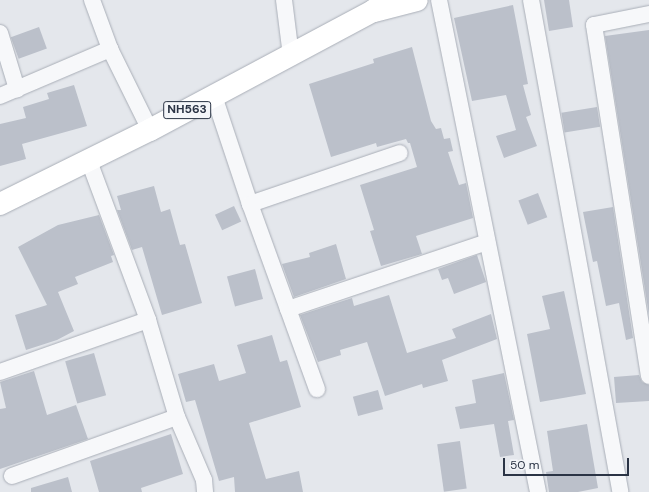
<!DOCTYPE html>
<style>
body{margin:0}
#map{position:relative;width:649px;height:492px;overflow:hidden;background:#e4e7ec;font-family:"DM Sans",sans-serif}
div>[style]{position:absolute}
.building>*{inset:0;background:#bbc0ca;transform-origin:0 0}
.roads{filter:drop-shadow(0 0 1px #a9aeb7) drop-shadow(0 0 1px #a9aeb7)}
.street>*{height:16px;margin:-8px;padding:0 8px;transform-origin:8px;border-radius:8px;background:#f7f8fa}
.highway>*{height:22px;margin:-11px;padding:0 11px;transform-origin:11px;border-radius:11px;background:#fff}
span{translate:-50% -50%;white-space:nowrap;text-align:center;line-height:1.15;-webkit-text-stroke:3px #f4f6f9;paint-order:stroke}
.shield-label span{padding:1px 3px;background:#f4f6f9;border:1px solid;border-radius:3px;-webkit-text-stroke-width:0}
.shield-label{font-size:12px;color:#2b3445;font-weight:700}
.scale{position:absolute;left:503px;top:458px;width:126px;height:18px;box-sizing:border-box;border:2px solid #2b3445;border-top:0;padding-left:5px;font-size:12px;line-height:14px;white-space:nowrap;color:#2b3445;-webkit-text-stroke:3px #f4f6f9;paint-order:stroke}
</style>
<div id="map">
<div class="building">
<i style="clip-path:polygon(544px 0,569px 0,573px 27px,549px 31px)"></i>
<i style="clip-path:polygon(513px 5px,528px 84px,523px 85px,531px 115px,526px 117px,537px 146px,504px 158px,496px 136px,516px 130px,506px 95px,472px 101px,454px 18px)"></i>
<i style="left:39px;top:27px;width:23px;height:30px;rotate:70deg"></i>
<i style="clip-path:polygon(649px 30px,649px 315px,605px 36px)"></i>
<i style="clip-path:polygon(412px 47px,431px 121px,436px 129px,441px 128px,444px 139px,450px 138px,453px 151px,448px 152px,459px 185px,466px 183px,473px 218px,416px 236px,422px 254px,381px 266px,370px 231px,374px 230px,360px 185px,417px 167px,410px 143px,408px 143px,406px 139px,377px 147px,376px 143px,331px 157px,309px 84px,374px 63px,373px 59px)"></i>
<i style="clip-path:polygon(74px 85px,87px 126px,22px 144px,26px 159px,0 166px,0 124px,26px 118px,23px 107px,49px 99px,47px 93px)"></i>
<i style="left:597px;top:107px;width:20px;height:36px;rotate:81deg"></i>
<i style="clip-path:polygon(154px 186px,161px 212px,170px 209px,180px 245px,185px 244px,202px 303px,162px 315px,142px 247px,132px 250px,117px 210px,121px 210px,117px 196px)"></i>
<i style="left:538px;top:193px;width:26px;height:21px;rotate:69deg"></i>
<i style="left:234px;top:206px;width:17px;height:21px;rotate:65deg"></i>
<i style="clip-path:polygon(613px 207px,633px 338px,626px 340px,619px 303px,606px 306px,597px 261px,593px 262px,583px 212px)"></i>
<i style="clip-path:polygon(99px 215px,114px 255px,111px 256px,113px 262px,75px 277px,78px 284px,58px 292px,74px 331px,57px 340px,26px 350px,15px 315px,47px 305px,18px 247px,58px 225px)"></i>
<i style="clip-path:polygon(336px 244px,346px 279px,294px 297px,282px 264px,310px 257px,309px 253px)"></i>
<i style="clip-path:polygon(477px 255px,486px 282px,454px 294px,448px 278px,442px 280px,438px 269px)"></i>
<i style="left:255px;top:269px;width:31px;height:29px;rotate:75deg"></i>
<i style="clip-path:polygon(564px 291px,586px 394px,540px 402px,527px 334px,550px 329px,542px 296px)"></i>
<i style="clip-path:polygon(389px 295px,407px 353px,456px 338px,452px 329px,491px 314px,497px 339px,442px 360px,448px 381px,423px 388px,422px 384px,385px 396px,367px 342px,340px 350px,341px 355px,318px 362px,300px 315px,352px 298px,354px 306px)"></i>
<i style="clip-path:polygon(272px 335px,280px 362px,287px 360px,301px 407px,249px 423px,266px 479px,299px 471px,303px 492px,235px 492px,234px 477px,219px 481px,195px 400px,186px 402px,178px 374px,214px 364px,219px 381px,246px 373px,237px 345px)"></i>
<i style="left:94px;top:353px;width:44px;height:30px;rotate:74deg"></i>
<i style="clip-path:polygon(34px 371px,47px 415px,76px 405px,88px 439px,0 469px,0 409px,6px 408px,0 382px)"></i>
<i style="clip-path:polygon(504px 373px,514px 420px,508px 421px,514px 455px,500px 457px,494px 424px,460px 429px,455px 407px,476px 403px,472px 380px)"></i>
<i style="clip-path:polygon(639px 375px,642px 382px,649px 385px,649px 401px,616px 403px,614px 377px)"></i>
<i style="left:378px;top:390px;width:20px;height:26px;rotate:75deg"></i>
<i style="clip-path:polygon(587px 424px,598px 488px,578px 492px,549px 492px,546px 472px,553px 471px,547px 431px)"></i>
<i style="clip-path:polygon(171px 434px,183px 474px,141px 488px,142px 492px,99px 492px,90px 461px)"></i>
<i style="left:460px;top:441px;width:48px;height:23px;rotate:82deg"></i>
<i style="clip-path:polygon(68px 477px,72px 492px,31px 492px,31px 488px)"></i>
</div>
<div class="roads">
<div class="street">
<i style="left:92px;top:0;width:52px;rotate:69.8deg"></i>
<i style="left:110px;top:49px;width:90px;rotate:63.7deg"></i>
<i style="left:284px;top:0;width:56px;rotate:82.9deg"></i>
<i style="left:439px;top:0;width:502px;rotate:78.62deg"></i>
<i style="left:531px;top:0;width:500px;rotate:79.7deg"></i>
<i style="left:649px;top:14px;width:56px;rotate:168.7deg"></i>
<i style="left:594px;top:25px;width:355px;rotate:81.1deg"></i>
<i style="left:0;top:33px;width:59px;rotate:73.1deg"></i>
<i style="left:0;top:96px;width:120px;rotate:-23.1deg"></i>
<i style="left:214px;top:96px;width:114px;rotate:71.6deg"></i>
<i style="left:250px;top:204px;width:197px;rotate:70.1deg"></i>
<i style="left:89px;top:161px;width:170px;rotate:69.6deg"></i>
<i style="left:148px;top:320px;width:101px;rotate:73.4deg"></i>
<i style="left:177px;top:417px;width:69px;rotate:66.8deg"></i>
<i style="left:204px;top:480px;width:12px;rotate:85deg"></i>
<i style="left:250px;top:204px;width:158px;rotate:-18.8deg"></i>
<i style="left:288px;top:309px;width:210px;rotate:-18.6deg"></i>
<i style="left:0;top:372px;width:157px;rotate:-19.4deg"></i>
<i style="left:12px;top:476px;width:175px;rotate:-19.7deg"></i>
</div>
<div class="highway">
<i style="left:374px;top:11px;width:44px;rotate:-14.3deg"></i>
<i style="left:0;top:204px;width:167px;rotate:-26.3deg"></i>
<i style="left:150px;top:130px;width:253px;rotate:-28.1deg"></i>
<i style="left:373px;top:11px;width:19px;rotate:-36deg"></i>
</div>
</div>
<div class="shield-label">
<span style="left:187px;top:110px">NH563</span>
</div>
<div class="scale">50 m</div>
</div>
